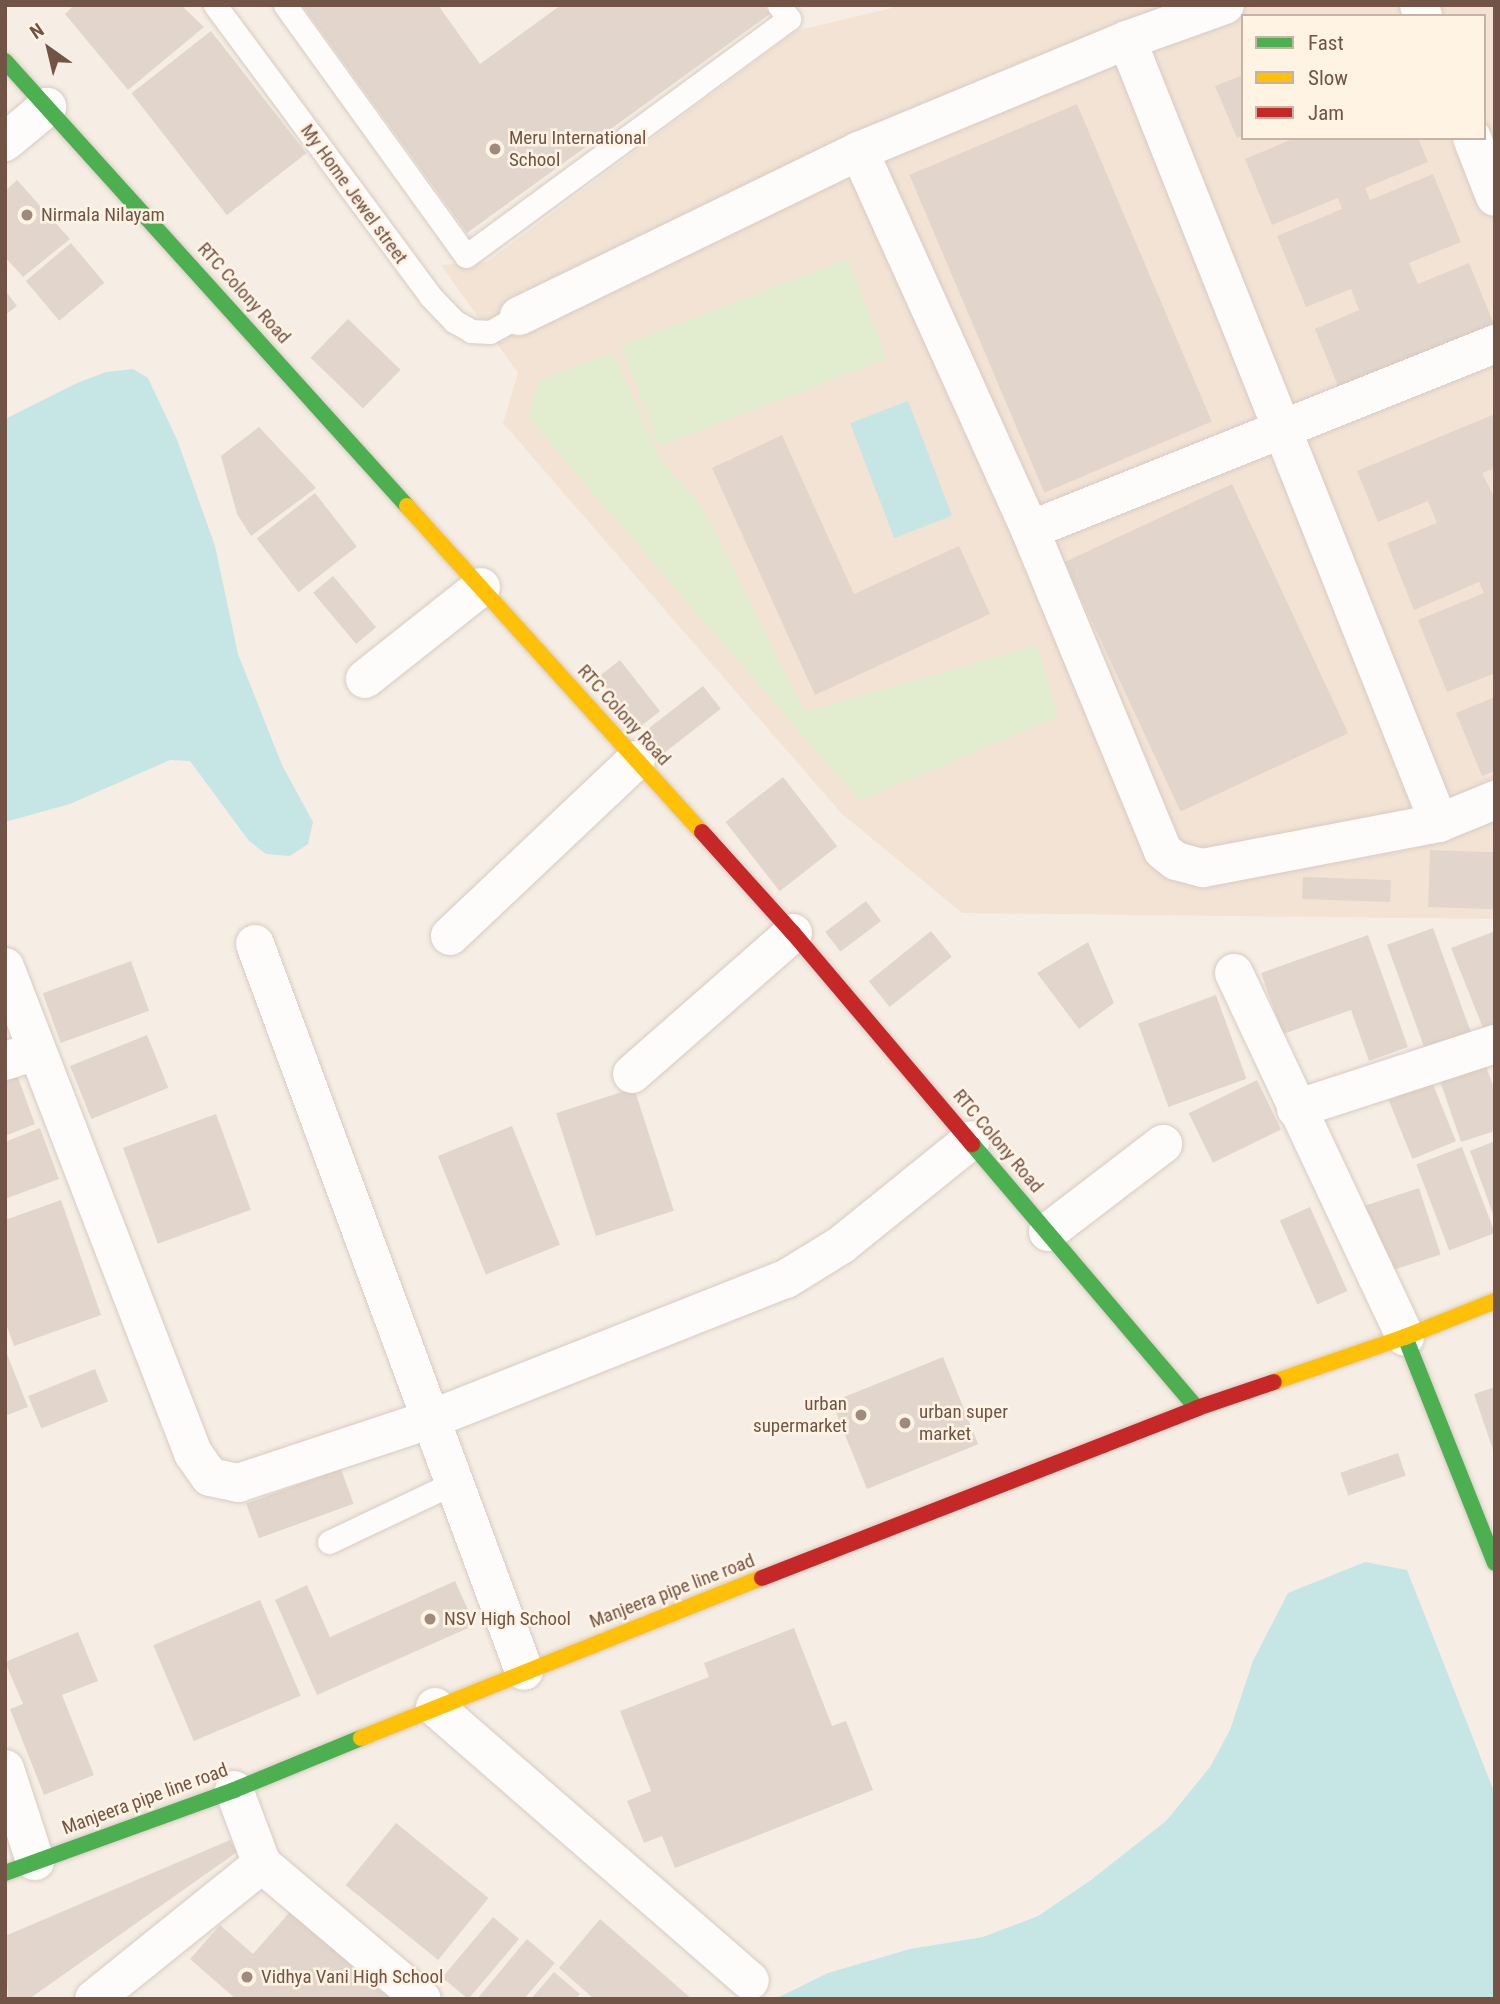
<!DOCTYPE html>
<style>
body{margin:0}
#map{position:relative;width:1500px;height:2004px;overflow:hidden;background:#f6eee4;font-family:"Roboto Condensed",sans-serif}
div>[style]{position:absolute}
.residential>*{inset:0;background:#f2e3d4}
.green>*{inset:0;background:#e2ecce;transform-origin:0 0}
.water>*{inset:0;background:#c6e5e5;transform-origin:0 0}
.building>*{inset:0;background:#e2d6cc;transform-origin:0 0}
.roads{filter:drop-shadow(0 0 2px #d7cbc3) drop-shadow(0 0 2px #d7cbc3)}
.lane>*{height:23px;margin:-11.5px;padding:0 11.5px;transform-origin:11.5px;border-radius:11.5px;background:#fefcfb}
.street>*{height:38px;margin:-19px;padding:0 19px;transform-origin:19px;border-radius:19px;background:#fefcfb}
.fast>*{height:16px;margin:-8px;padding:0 8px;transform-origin:8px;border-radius:8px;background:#4caf50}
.slow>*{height:16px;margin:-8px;padding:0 8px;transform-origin:8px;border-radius:8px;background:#ffc107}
.jam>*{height:16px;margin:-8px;padding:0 8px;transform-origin:8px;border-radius:8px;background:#c62828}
.dots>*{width:19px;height:19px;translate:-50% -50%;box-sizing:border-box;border:4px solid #fff3e4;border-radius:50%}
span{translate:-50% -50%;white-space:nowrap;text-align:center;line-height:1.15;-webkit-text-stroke:5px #fff3e4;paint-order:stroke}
.poi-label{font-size:19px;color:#725446}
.left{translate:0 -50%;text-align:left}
.right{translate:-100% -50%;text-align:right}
.street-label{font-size:19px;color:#725446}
.frame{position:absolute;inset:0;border:7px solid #725446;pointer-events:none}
.legend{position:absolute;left:1241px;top:14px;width:245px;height:126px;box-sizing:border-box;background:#fff3e4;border:2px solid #c7b3a5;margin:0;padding:9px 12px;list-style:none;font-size:21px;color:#725446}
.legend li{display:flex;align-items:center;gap:14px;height:35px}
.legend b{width:35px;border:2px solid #c7b3a5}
.north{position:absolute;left:14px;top:14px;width:70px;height:70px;-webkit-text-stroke:5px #fff3e4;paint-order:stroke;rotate:326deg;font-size:19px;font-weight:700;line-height:28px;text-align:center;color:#725446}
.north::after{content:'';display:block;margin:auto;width:24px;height:32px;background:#725446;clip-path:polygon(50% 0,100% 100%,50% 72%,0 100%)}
</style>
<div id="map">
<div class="residential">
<i style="clip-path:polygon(evenodd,904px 5px,1495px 5px,1495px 919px,962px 913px,841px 813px,503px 423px,518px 373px,441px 265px,487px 262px,796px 31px,904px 5px,1243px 16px,1484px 16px,1484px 138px,1243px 138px,1243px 16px)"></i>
</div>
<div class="green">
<i style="left:848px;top:259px;width:107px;height:243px;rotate:69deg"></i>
<i style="clip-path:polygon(613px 352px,662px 461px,704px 509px,805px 712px,1037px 645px,1058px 717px,859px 801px,528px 418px,539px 381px)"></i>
</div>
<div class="water">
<i style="clip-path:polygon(133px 369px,148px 378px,178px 442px,215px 546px,238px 654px,282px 765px,313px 822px,308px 844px,290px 856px,266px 854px,249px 841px,190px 761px,170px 760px,70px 804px,5px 822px,5px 419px,77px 383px,106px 372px)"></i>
<i style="left:908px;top:401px;width:123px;height:62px;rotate:69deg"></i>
<i style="clip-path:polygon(1365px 1562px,1407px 1570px,1495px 1794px,1495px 1999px,775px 1999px,828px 1973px,910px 1949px,983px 1937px,1038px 1916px,1091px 1880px,1166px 1821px,1210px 1767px,1230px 1730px,1253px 1661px,1288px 1593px)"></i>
</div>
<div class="building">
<i style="clip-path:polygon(74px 5px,181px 5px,204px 27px,128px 90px,65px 14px)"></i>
<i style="clip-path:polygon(302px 5px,438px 5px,480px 64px,561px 5px,763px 5px,770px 14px,467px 233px)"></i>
<i style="left:211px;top:31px;width:155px;height:101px;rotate:52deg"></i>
<i style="clip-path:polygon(1243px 75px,1243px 135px,1237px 138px,1215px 86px)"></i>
<i style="left:1077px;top:104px;width:345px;height:182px;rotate:67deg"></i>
<i style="clip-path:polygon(1295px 138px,1418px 138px,1428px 162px,1365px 188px,1370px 200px,1433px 174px,1461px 242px,1409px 263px,1418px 284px,1469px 263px,1495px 327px,1340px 391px,1315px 329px,1359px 310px,1351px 289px,1306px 307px,1277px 236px,1342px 209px,1338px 198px,1272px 225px,1245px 159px)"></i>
<i style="clip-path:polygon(17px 180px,70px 239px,23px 277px,5px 257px,5px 191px)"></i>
<i style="left:71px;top:243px;width:52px;height:59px;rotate:50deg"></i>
<i style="clip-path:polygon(5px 290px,17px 306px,5px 315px)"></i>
<i style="left:348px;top:319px;width:73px;height:54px;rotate:44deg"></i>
<i style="clip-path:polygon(1495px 414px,1495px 468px,1482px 473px,1495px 499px,1495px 679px,1493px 674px,1447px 692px,1418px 620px,1484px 593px,1479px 582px,1414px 610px,1387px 543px,1437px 523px,1428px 501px,1378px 522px,1357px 471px)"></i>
<i style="clip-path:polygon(259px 427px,316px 488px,251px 536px,237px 514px,221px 456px)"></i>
<i style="clip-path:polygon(782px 435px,854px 594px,959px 546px,990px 614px,815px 695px,712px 468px)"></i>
<i style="left:1232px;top:484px;width:275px;height:185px;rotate:65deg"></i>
<i style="left:315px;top:493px;width:68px;height:74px;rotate:52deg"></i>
<i style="left:333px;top:576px;width:67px;height:26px;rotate:50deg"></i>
<i style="left:620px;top:660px;width:65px;height:28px;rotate:52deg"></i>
<i style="left:703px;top:686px;width:29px;height:78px;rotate:52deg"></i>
<i style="clip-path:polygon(1495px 697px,1495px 771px,1482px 776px,1456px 713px)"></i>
<i style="left:783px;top:777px;width:88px;height:73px;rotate:52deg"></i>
<i style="left:1430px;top:850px;width:65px;height:57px;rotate:2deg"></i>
<i style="left:1303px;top:877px;width:88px;height:22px;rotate:2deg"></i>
<i style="left:866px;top:901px;width:25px;height:51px;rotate:53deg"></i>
<i style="left:1433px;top:928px;width:110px;height:49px;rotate:70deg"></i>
<i style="left:931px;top:931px;width:33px;height:80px;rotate:51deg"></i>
<i style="clip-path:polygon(1495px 931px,1495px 1024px,1483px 1028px,1451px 948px)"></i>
<i style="clip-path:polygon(1368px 935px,1408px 1047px,1369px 1061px,1351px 1010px,1283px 1034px,1261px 973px)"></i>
<i style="clip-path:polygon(1088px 942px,1114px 1003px,1079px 1029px,1037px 973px)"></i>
<i style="left:131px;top:961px;width:53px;height:94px;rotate:70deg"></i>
<i style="left:1216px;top:995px;width:89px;height:83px;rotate:70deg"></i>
<i style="left:147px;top:1035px;width:57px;height:83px;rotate:68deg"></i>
<i style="clip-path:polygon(13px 1064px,35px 1124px,5px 1136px,5px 1066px)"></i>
<i style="clip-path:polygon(1486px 1066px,1495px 1091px,1495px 1131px,1461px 1142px,1440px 1081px)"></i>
<i style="left:1257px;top:1080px;width:55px;height:76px;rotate:64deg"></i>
<i style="left:1432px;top:1082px;width:64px;height:47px;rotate:68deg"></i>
<i style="left:634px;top:1088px;width:129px;height:82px;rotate:72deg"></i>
<i style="left:216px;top:1114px;width:102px;height:99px;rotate:70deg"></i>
<i style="left:512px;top:1126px;width:128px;height:80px;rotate:68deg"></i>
<i style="clip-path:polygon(40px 1128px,59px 1179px,5px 1199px,5px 1142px)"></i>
<i style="clip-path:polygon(1495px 1141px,1495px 1217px,1494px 1217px,1470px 1151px)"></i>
<i style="left:1462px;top:1147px;width:92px;height:49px;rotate:69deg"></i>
<i style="left:1419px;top:1188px;width:70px;height:58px;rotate:72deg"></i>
<i style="clip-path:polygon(61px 1200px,101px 1315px,14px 1346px,5px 1321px,5px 1220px)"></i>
<i style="left:1310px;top:1207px;width:92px;height:33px;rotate:66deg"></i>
<i style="clip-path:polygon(5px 1349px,28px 1407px,5px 1416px)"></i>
<i style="left:943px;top:1357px;width:94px;height:120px;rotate:68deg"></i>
<i style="left:95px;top:1369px;width:35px;height:72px;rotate:68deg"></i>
<i style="clip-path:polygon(1495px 1387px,1495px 1453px,1494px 1453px,1474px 1394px)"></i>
<i style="left:1398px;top:1453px;width:24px;height:61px;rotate:71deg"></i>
<i style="left:341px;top:1469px;width:37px;height:101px;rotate:70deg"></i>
<i style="clip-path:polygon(455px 1581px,475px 1625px,317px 1695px,275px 1600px,307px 1585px,330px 1637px)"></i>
<i style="left:260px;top:1600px;width:104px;height:116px;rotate:67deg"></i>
<i style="clip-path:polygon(794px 1628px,832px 1726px,846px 1721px,873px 1790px,675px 1868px,662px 1836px,644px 1843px,627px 1801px,651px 1791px,620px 1711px,709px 1677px,704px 1663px)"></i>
<i style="clip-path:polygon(78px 1632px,98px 1681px,62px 1695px,94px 1775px,44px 1795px,10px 1709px,23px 1704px,5px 1662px)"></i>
<i style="left:396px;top:1823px;width:119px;height:80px;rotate:39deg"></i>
<i style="clip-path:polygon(230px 1840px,237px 1852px,29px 1999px,8px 1999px,5px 1936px)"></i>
<i style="clip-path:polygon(296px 1905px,404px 1999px,236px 1999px,190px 1959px,220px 1925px,253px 1954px)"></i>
<i style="left:493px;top:1917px;width:34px;height:79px;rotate:40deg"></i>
<i style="clip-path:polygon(600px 1919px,692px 1999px,594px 1999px,559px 1968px)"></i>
<i style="clip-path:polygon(527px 1939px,555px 1963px,524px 1999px,477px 1999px)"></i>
<i style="clip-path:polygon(554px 1972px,580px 1994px,576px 1999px,531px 1999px)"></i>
</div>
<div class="roads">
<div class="lane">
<i style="left:215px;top:5px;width:362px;rotate:53.5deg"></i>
<i style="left:430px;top:296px;width:35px;rotate:46deg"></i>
<i style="left:454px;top:321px;width:20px;rotate:30deg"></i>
<i style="left:471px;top:331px;width:19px;rotate:3deg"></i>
<i style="left:490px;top:332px;width:33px;rotate:-29deg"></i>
<i style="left:285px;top:5px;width:309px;rotate:54.2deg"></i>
<i style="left:466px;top:256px;width:401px;rotate:-36.3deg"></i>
<i style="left:789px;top:19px;width:17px;rotate:-126deg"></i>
<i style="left:329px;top:1542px;width:137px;rotate:-25.4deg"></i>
</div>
<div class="street">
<i style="left:1419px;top:5px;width:12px;rotate:70deg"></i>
<i style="left:1127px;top:40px;width:843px;rotate:68.27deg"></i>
<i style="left:1472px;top:138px;width:63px;rotate:68.7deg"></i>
<i style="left:5px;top:142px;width:55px;rotate:-39.8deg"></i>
<i style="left:859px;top:151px;width:416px;rotate:65.7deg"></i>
<i style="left:1030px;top:530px;width:347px;rotate:67.5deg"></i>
<i style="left:1163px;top:851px;width:16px;rotate:38deg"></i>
<i style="left:1176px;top:861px;width:28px;rotate:15deg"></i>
<i style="left:1203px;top:868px;width:240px;rotate:-10.8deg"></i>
<i style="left:1439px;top:823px;width:61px;rotate:-22.3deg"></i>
<i style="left:519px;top:316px;width:378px;rotate:-25.9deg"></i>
<i style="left:859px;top:151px;width:290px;rotate:-22.5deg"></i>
<i style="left:1127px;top:40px;width:104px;rotate:-19.7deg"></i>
<i style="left:1030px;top:530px;width:501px;rotate:-21.8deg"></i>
<i style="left:365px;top:679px;width:148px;rotate:-38.4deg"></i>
<i style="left:450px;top:936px;width:256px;rotate:-43.4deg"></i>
<i style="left:255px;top:944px;width:775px;rotate:69.69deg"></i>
<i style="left:5px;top:967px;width:521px;rotate:68.85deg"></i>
<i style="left:193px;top:1453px;width:29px;rotate:55deg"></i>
<i style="left:210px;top:1477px;width:29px;rotate:12deg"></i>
<i style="left:238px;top:1483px;width:201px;rotate:-18.3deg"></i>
<i style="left:429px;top:1420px;width:384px;rotate:-21.6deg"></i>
<i style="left:786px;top:1279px;width:65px;rotate:-31.7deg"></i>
<i style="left:841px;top:1245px;width:167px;rotate:-38.9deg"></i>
<i style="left:1234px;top:973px;width:402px;rotate:64.8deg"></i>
<i style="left:5px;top:1061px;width:32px;rotate:-18deg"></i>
<i style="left:632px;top:1074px;width:214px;rotate:-41.2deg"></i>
<i style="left:1296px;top:1109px;width:209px;rotate:-18.1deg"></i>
<i style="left:1048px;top:1232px;width:145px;rotate:-37.4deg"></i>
<i style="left:435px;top:1707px;width:417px;rotate:41deg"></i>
<i style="left:5px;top:1769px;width:97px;rotate:71.9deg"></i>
<i style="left:262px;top:1864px;width:209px;rotate:40.2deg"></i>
<i style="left:94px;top:1999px;width:216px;rotate:-38.8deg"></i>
<i style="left:262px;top:1864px;width:79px;rotate:-110.7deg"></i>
</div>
<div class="fast">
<i style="left:5px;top:61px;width:600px;rotate:47.91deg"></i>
<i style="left:972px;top:1144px;width:347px;rotate:49.6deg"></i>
<i style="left:1405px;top:1337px;width:243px;rotate:68.3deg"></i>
<i style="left:5px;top:1873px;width:244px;rotate:-19.9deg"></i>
<i style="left:234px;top:1790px;width:137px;rotate:-22.3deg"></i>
</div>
<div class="slow">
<i style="left:407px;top:506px;width:440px;rotate:47.9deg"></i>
<i style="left:1274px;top:1382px;width:139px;rotate:-19deg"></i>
<i style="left:1405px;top:1337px;width:97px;rotate:-21.8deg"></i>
<i style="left:361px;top:1738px;width:432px;rotate:-21.8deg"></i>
</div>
<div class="jam">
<i style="left:702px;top:832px;width:136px;rotate:48deg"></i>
<i style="left:793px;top:933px;width:277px;rotate:49.7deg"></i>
<i style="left:762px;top:1578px;width:467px;rotate:-21.3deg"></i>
<i style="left:1197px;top:1408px;width:81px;rotate:-18.7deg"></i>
</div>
</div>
<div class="dots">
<i style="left:495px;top:149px;background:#a08a7d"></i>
<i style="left:27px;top:215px;background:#a08a7d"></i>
<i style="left:861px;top:1415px;background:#a08a7d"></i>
<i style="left:905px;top:1423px;background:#a08a7d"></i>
<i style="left:430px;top:1619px;background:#a08a7d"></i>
<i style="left:247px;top:1977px;background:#a08a7d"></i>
</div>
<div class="poi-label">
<span class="left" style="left:509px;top:149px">Meru International<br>School</span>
<span class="left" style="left:41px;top:215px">Nirmala Nilayam</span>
<span class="right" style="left:847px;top:1415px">urban<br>supermarket</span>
<span class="left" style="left:919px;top:1423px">urban super<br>market</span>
<span class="left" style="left:444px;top:1619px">NSV High School</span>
<span class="left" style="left:261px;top:1977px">Vidhya Vani High School</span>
</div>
<div class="street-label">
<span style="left:354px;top:194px;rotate:54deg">My Home Jewel street</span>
<span style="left:244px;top:293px;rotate:48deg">RTC Colony Road</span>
<span style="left:624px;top:715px;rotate:48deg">RTC Colony Road</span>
<span style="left:998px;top:1141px;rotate:50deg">RTC Colony Road</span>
<span style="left:672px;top:1591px;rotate:-21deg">Manjeera pipe line road</span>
<span style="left:145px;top:1799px;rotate:-20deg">Manjeera pipe line road</span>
</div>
<div class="frame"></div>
<ul class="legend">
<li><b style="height:9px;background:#4caf50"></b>Fast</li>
<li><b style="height:9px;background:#ffc107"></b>Slow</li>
<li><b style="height:9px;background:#c62828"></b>Jam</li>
</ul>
<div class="north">N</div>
</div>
